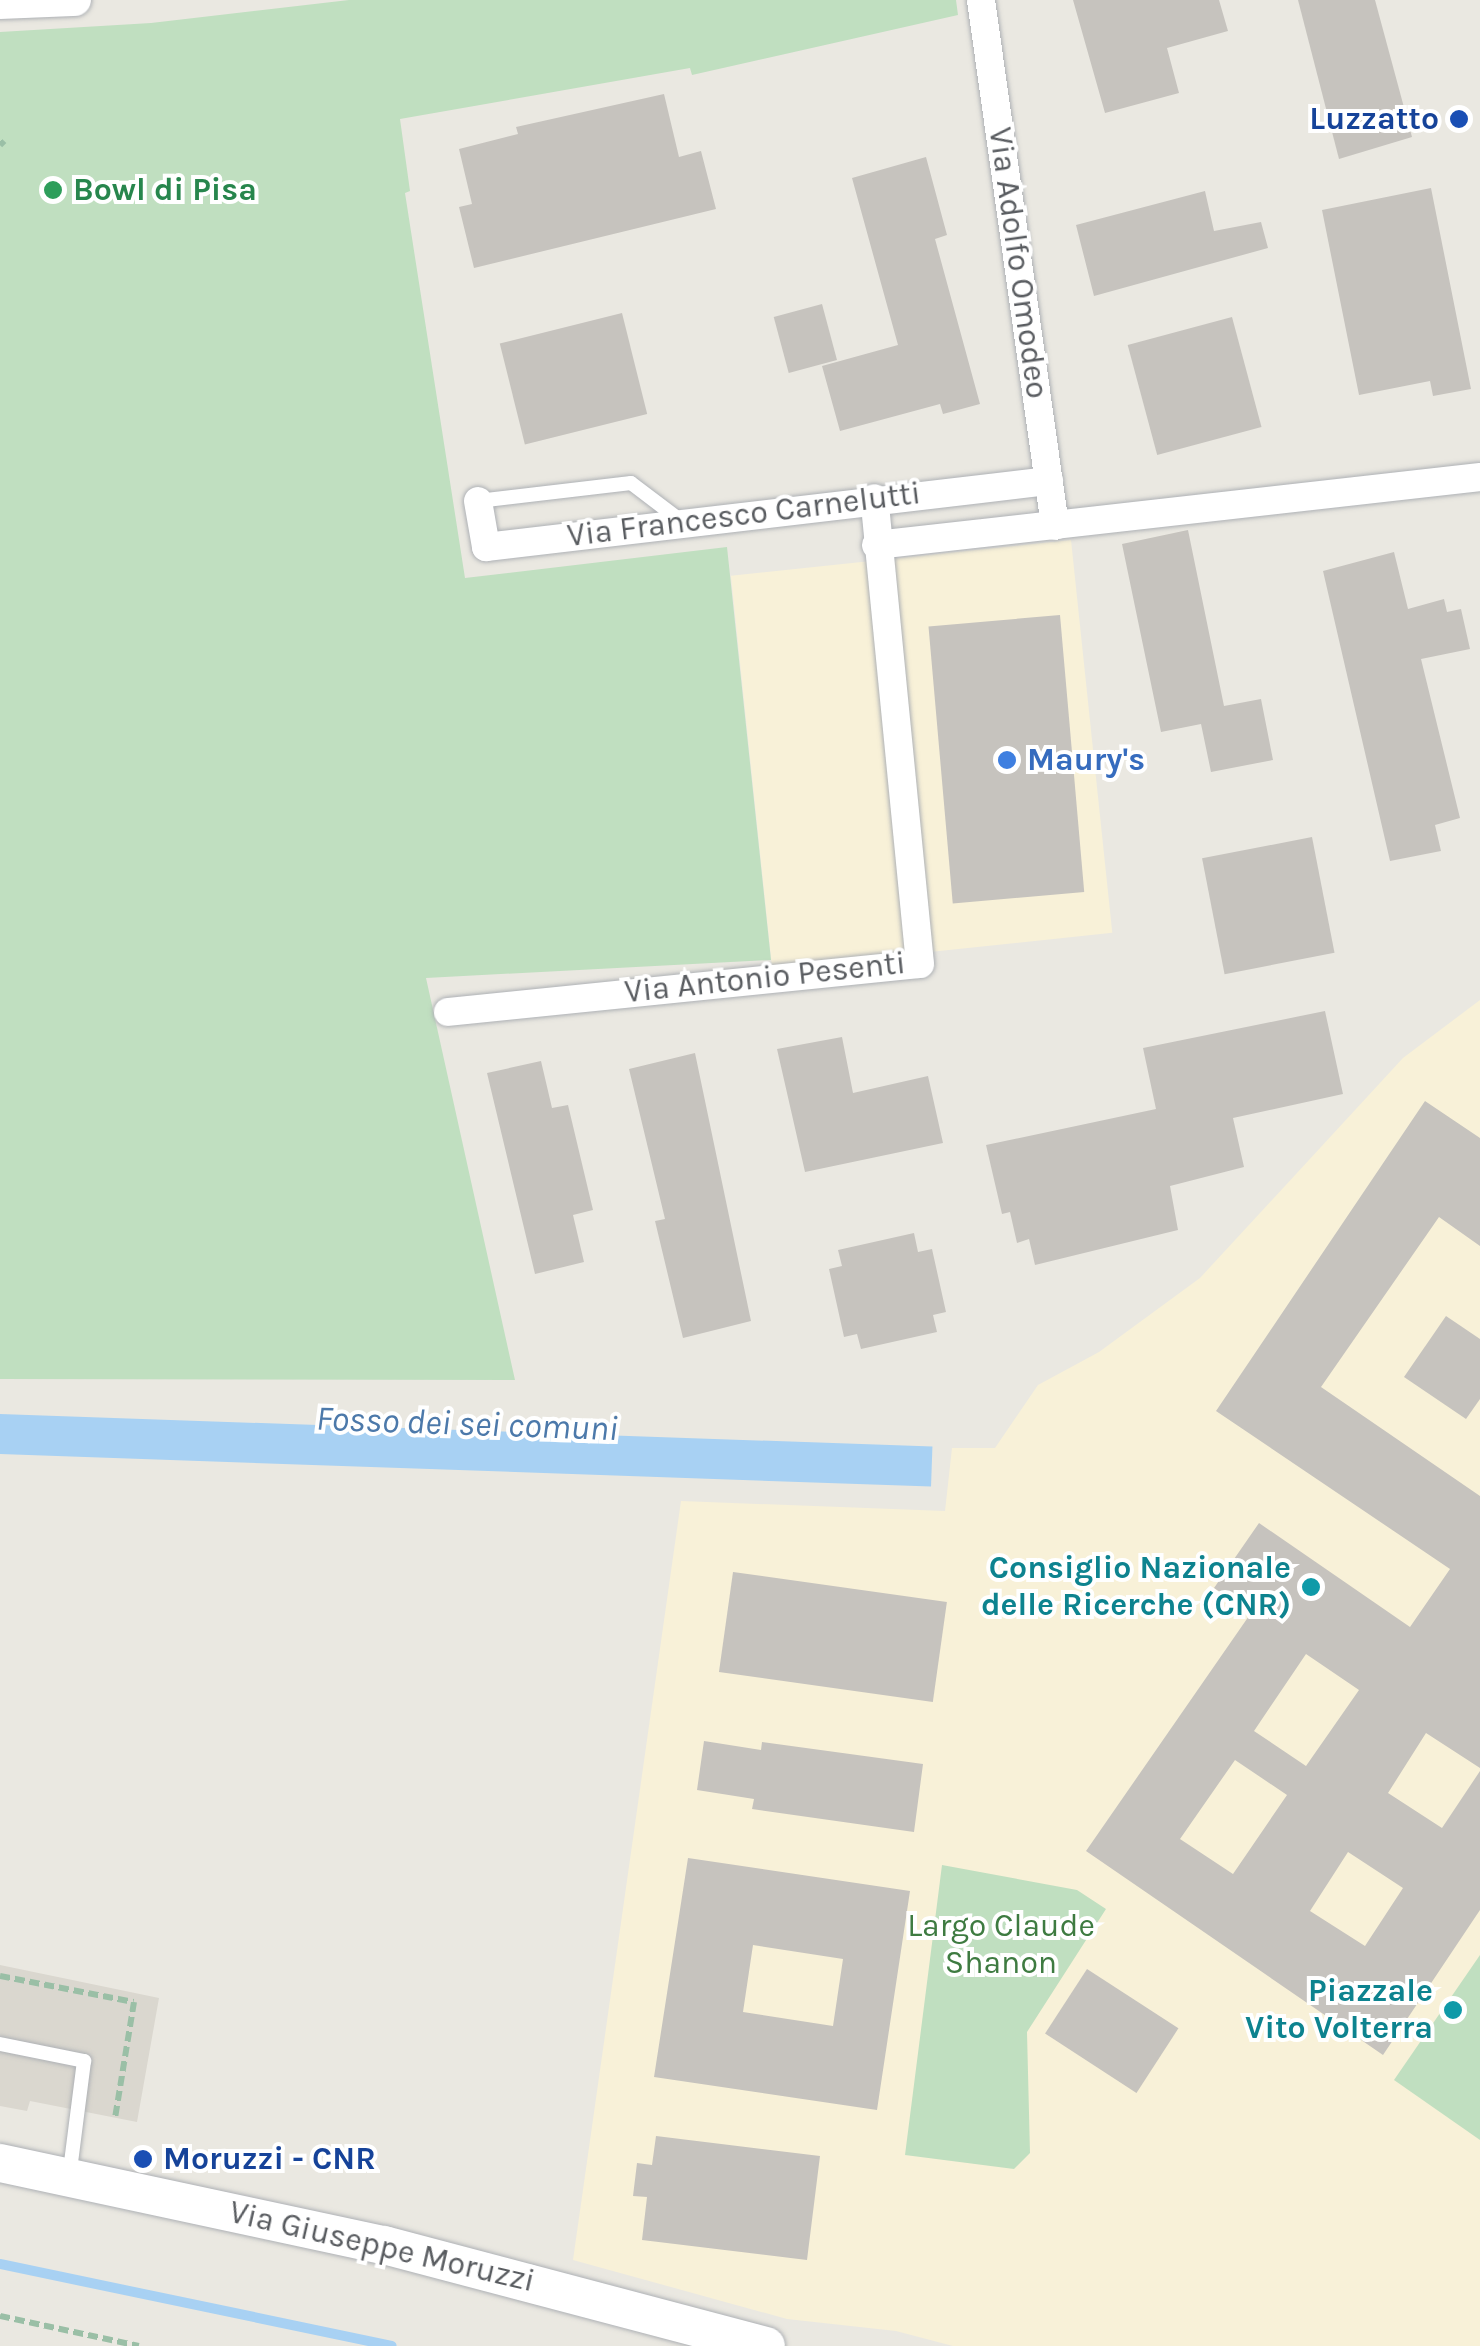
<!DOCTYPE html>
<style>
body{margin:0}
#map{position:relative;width:1480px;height:2346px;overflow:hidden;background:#eae8e1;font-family:Karla,sans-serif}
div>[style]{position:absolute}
.commercial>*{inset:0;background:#f8f1d8;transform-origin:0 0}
.education>*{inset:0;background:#dad7cf}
.green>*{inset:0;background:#c0dfc0}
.water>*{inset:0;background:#a8d1f3;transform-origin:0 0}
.stream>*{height:10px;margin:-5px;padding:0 5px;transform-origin:5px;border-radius:5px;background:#a8d1f3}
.building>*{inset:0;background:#c6c3be;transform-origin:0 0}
.path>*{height:6px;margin-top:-3px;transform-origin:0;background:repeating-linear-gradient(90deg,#9abfa6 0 10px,transparent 0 15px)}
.roads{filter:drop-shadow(0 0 2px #aeb1b5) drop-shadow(0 0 2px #aeb1b5)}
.service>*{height:14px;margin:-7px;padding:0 7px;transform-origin:7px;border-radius:7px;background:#fff}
.minor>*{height:28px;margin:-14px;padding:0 14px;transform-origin:14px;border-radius:14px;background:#fff}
.tertiary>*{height:32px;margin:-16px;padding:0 16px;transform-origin:16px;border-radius:16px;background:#fff}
.secondary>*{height:38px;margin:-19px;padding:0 19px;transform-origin:19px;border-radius:19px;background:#fff}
.dots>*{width:28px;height:28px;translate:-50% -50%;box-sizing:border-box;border:5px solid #fff;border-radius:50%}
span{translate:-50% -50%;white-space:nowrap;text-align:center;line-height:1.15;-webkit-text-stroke:8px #fff;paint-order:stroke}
.transit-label{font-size:32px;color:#164399;font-weight:700}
.right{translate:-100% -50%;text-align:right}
.left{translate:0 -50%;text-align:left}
.leisure-label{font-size:32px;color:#27864d;font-weight:700}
.street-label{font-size:32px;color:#595c60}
.shop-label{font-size:32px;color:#366cbe;font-weight:700}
.culture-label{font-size:32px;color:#0d838f;font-weight:700}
.park-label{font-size:32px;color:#3e7b41}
.water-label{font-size:35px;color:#4c79aa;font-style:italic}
</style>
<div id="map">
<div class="commercial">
<i style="left:1071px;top:540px;width:395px;height:342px;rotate:84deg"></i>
<i style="clip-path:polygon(1480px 1000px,1480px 2346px,953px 2346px,896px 2331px,787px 2319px,573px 2260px,681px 1501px,945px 1511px,952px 1448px,995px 1448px,1038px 1385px,1099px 1352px,1200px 1278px,1403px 1058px)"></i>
</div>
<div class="education">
<i style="clip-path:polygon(0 1965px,159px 1998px,137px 2122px,30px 2101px,27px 2111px,0 2106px)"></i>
</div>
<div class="green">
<i style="clip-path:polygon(349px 0,956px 0,958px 15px,692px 75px,690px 68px,400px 119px,410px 191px,405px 193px,465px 578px,727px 547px,771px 960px,426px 978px,515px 1380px,0 1379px,0 32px,151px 23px)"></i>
<i style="clip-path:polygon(942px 1865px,1077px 1890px,1106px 1909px,1027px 2032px,1030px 2153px,1014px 2169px,905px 2155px)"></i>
<i style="clip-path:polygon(1480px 1955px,1480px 2140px,1394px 2080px)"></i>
</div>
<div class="water">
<i style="left:0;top:1414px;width:933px;height:40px;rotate:2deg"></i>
</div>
<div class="stream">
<i style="left:0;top:2264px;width:400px;rotate:11.8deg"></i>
</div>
<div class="building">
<i style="clip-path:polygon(1073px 0,1219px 0,1228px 31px,1167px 48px,1179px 93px,1105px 113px)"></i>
<i style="clip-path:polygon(1298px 0,1375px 0,1412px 137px,1339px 159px)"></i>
<i style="clip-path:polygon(664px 94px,679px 157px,701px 151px,716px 209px,474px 268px,459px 207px,472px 204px,459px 149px,518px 134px,516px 127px)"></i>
<i style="clip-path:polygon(926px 157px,947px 235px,935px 239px,980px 404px,943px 414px,940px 404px,840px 431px,822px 366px,898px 345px,852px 178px)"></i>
<i style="clip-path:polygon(1431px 188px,1471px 389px,1433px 396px,1430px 381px,1359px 395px,1322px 210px)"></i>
<i style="clip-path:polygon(1205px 191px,1214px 231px,1261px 222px,1268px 248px,1094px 296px,1076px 225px)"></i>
<i style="left:822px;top:304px;width:58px;height:50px;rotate:75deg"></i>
<i style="left:622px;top:313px;width:104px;height:126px;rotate:76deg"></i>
<i style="left:1232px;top:317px;width:114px;height:108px;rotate:75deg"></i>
<i style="clip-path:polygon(1188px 530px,1224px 706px,1261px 699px,1273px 760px,1211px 772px,1201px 724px,1161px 732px,1122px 544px)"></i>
<i style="clip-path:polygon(1394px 552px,1408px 609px,1444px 599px,1447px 612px,1461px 609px,1470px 649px,1421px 659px,1460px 818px,1435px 825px,1441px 851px,1390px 861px,1323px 571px)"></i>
<i style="left:1060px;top:615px;width:278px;height:132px;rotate:85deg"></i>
<i style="left:1312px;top:837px;width:118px;height:112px;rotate:79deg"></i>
<i style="clip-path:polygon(1325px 1011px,1343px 1094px,1233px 1118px,1244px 1167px,1170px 1186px,1178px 1230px,1035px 1265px,1029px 1239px,1017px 1243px,1010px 1212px,1002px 1214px,986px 1145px,1156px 1109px,1143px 1048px)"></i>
<i style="clip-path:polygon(842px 1037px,853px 1093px,928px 1076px,943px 1143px,805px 1172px,777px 1049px)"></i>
<i style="clip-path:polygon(695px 1053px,751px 1321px,683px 1338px,655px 1221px,665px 1219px,629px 1069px)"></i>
<i style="clip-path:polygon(541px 1061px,552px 1108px,568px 1105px,593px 1210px,573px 1215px,584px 1262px,535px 1274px,487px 1073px)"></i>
<i style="clip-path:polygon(evenodd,1425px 1101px,1480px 1138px,1480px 1246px,1439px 1217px,1321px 1387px,1480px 1496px,1480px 1768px,1426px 1733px,1388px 1793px,1442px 1828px,1480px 1771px,1480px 1910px,1383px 2055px,1086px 1851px,1251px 1613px,1214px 1588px,1259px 1523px,1410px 1627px,1450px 1569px,1216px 1411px,1425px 1101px,1306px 1654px,1359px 1690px,1306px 1766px,1254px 1731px,1306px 1654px,1425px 1101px,1235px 1760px,1287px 1795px,1233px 1874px,1180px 1839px,1235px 1760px,1425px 1101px,1348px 1852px,1403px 1888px,1365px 1946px,1310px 1911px,1348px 1852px)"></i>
<i style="clip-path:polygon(914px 1233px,918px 1252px,932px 1249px,946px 1312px,933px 1315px,937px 1332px,861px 1349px,857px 1334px,844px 1337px,829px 1269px,842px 1266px,838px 1250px)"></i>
<i style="clip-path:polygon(1446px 1316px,1480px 1339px,1480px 1399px,1466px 1419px,1404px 1377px)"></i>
<i style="left:733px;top:1572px;width:216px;height:101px;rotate:8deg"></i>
<i style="clip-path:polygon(704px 1741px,761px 1750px,762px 1742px,923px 1764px,914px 1832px,752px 1809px,754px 1799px,697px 1790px)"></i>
<i style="clip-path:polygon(evenodd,688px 1858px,910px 1891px,877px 2110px,654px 2077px,688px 1858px,753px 1945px,843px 1959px,833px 2026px,743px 2012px,753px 1945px)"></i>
<i style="left:1087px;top:1969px;width:109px;height:77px;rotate:33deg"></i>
<i style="clip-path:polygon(656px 2136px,820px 2156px,807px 2260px,642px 2240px,647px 2197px,633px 2196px,637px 2163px,652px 2165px)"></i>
</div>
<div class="path">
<i style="left:0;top:141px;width:6px;rotate:45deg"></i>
<i style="left:0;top:1976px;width:136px;rotate:11deg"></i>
<i style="left:134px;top:2002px;width:118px;rotate:99.3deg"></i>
<i style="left:0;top:2316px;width:142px;rotate:12.2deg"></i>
</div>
<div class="roads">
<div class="service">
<i style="left:478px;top:501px;width:154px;rotate:-6.7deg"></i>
<i style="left:631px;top:483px;width:61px;rotate:37.1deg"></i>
<i style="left:0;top:2044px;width:86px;rotate:11.4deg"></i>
<i style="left:84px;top:2061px;width:118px;rotate:97.3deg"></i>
</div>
<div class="minor">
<i style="left:981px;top:0;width:531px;rotate:81.99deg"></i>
<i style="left:478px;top:501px;width:47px;rotate:80.1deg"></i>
<i style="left:486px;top:547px;width:567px;rotate:-6.69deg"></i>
<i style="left:876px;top:545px;width:608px;rotate:-6.42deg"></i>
<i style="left:448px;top:1012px;width:474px;rotate:-5.8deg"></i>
<i style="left:920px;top:964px;width:468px;rotate:-95.6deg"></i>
</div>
<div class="tertiary">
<i style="left:0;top:3px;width:75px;rotate:-2.3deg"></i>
</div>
<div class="secondary">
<i style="left:0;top:2163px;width:393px;rotate:12.1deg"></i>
<i style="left:384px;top:2245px;width:395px;rotate:14.8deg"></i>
</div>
</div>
<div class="dots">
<i style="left:1459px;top:119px;background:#1a4fb4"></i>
<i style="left:53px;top:190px;background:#2e9e5b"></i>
<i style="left:1007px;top:760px;background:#3f7fe0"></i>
<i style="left:1311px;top:1587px;background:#0f9aa8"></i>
<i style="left:1453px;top:2010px;background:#0f9aa8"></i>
<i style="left:143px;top:2159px;background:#1a4fb4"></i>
</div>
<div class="transit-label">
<span class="right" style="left:1439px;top:119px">Luzzatto</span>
<span class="left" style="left:163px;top:2159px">Moruzzi - CNR</span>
</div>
<div class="leisure-label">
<span class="left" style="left:73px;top:190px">Bowl di Pisa</span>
</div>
<div class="street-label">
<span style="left:1018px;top:263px;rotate:82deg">Via Adolfo Omodeo</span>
<span style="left:744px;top:515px;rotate:-7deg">Via Francesco Carnelutti</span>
<span style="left:765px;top:978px;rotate:-6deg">Via Antonio Pesenti</span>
<span style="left:382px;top:2247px;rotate:13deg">Via Giuseppe Moruzzi</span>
</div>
<div class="shop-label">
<span class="left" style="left:1027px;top:760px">Maury's</span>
</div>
<div class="culture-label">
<span class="right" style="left:1291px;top:1587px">Consiglio Nazionale<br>delle Ricerche (CNR)</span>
<span class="right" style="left:1433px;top:2010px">Piazzale<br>Vito Volterra</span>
</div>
<div class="park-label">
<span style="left:1001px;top:1945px">Largo Claude<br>Shanon</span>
</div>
<div class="water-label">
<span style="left:467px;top:1424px;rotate:2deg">Fosso dei sei comuni</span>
</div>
</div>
